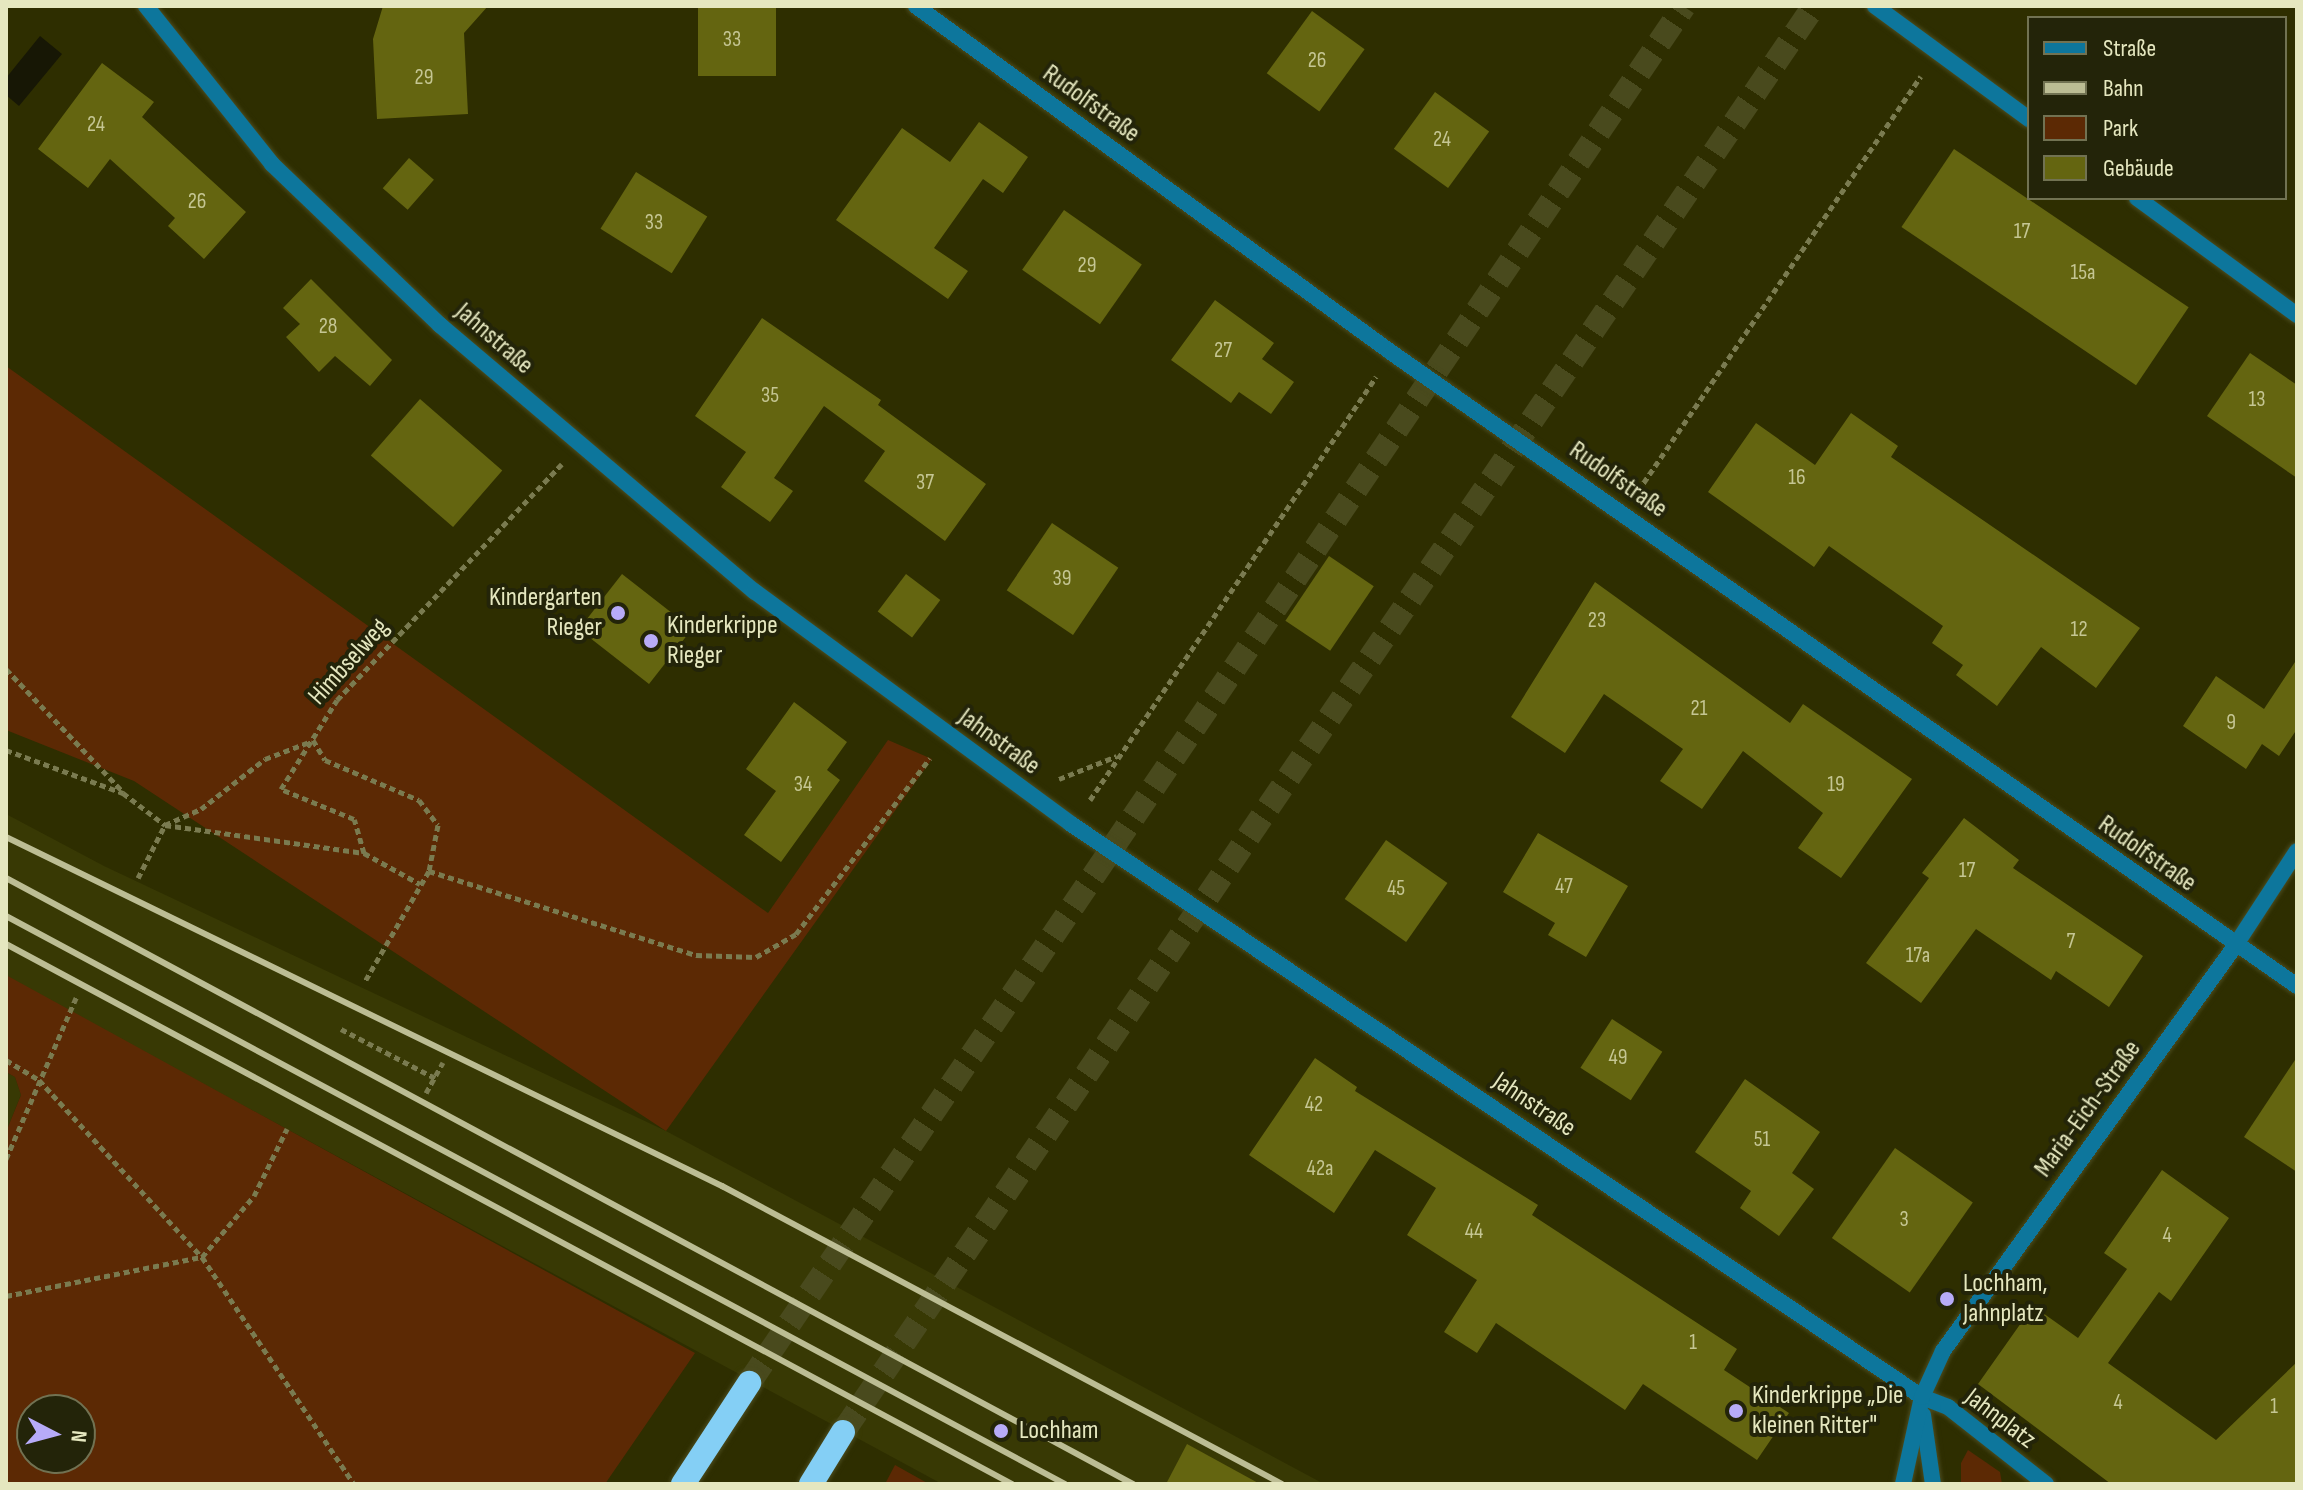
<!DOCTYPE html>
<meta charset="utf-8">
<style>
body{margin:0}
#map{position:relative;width:2303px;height:1490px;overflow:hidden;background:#2e2e00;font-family:"Sofia Sans Condensed",sans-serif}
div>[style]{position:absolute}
.built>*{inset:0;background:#383904}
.green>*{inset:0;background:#5c2904}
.water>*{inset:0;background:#171705}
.building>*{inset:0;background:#646510;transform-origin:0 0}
.motorway-tunnel>*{height:24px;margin-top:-12px;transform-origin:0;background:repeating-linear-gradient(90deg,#494a1d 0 24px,transparent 0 36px)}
.path>*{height:5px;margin-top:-2.5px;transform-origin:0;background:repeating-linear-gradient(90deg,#7a7b50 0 6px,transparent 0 10px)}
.roads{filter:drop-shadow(0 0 2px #4b4c1f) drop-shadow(0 0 2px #4b4c1f)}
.minor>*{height:16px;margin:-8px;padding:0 8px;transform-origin:8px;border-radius:8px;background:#0d769c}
.motorway>*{height:24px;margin:-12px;padding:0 12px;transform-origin:12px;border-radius:12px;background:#84cff5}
.rail>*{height:6px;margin:-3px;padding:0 3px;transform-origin:3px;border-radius:3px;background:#bcbd94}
.dots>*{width:22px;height:22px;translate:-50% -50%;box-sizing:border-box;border:4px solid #232409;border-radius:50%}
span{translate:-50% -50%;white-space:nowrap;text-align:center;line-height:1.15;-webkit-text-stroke:8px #232409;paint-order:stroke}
.number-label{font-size:22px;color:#c5c693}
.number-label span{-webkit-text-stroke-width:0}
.street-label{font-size:26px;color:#e5e7bf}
.poi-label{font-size:26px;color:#e5e7bf}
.right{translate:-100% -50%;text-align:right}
.left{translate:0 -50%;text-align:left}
.frame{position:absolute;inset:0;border:8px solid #e5e7bf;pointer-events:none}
.legend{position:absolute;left:2027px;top:16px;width:260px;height:184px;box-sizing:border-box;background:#232409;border:2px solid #717252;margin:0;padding:10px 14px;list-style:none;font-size:24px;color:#e5e7bf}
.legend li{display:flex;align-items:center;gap:16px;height:40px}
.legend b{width:40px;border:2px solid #717252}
.north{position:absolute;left:16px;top:1394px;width:80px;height:80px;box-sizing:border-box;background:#232409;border:2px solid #717252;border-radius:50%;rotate:96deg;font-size:22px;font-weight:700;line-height:32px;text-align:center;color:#e5e7bf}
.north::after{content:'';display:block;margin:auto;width:28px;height:36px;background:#b7abf8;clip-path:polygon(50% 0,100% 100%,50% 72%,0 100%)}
</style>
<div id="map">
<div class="built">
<i style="clip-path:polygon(6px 814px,104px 866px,666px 1131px,1324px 1484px,942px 1484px,6px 977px)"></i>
<i style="clip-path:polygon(6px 1072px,15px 1077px,21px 1095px,6px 1132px)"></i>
</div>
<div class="green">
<i style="clip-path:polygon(6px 366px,768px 913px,888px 740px,932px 759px,666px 1131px,134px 781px,6px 730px)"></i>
<i style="clip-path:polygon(evenodd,6px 975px,695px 1353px,605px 1484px,6px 1484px,6px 1132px,21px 1095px,15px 1077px,6px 1072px,6px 975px,32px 1410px,80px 1410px,80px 1458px,32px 1458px,32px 1410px)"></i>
<i style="clip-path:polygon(1968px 1450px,2000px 1472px,2002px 1484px,1961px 1484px,1961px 1463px)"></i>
<i style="clip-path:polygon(895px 1465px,929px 1484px,885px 1484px)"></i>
</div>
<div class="water">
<i style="clip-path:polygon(40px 36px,62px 54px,19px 106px,6px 95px,6px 78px)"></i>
</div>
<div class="building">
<i style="clip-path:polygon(383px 6px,488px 6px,464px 33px,468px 114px,377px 119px,373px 39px)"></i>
<i style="left:698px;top:6px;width:78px;height:70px"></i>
<i style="left:1312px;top:11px;width:65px;height:77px;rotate:36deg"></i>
<i style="clip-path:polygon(102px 63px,154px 102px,142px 117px,246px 212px,204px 259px,168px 226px,175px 218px,110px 159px,88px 188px,38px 149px)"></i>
<i style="left:1435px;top:92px;width:67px;height:70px;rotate:36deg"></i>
<i style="clip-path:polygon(979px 122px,1028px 157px,1003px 193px,983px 179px,934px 248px,968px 271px,948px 299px,836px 220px,902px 128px,950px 162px)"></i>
<i style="left:1954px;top:149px;width:283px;height:94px;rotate:34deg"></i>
<i style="left:409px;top:158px;width:33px;height:40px;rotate:41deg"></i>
<i style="left:636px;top:172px;width:84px;height:67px;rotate:32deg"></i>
<i style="left:1064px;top:210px;width:95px;height:73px;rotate:35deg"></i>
<i style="clip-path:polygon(311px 279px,392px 360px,370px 386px,335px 356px,319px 372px,286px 337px,300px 324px,283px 308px)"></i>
<i style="clip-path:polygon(1215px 300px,1274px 343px,1262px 359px,1294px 382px,1271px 414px,1239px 392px,1231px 403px,1171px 360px)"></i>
<i style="clip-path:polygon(762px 318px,881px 400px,878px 405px,986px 484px,945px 541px,864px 481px,885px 451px,824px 406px,774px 478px,793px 491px,770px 522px,721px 487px,746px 452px,695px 416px)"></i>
<i style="clip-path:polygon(2250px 353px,2297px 385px,2297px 478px,2207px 416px)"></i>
<i style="left:420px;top:399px;width:109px;height:75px;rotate:41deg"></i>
<i style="clip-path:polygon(1851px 413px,1898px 446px,1891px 457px,2140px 628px,2096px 688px,2041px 647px,1997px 706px,1956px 675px,1963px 665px,1932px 643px,1943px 626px,1829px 546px,1814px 567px,1708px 492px,1756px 423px,1815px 465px)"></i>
<i style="left:1052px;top:523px;width:80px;height:81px;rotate:34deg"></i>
<i style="left:1329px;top:556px;width:54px;height:78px;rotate:34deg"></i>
<i style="left:622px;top:574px;width:89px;height:70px;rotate:38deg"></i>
<i style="left:906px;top:574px;width:43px;height:47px;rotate:37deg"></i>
<i style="clip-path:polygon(1595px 582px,1790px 723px,1803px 704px,1912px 779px,1841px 878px,1798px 848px,1823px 813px,1743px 751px,1702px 809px,1660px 781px,1683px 749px,1604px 694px,1565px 753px,1511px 717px)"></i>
<i style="clip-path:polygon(2297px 659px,2297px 729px,2279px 756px,2262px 744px,2246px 769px,2183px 726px,2216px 676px,2264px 709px)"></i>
<i style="clip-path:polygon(794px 702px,847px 742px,827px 770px,840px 780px,781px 862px,744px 835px,776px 791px,746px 769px)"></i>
<i style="clip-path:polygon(1964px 818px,2019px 860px,2013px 868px,2143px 956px,2109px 1007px,2056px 971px,2051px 980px,1976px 929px,1921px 1003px,1866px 963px,1929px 878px,1922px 873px)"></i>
<i style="clip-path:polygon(1538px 833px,1628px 886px,1586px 957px,1548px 935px,1555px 923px,1503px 892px)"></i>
<i style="left:1386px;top:840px;width:75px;height:72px;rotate:35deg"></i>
<i style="left:1612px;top:1019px;width:60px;height:58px;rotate:33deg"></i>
<i style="clip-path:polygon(2297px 1057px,2297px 1172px,2244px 1137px)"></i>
<i style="clip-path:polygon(1315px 1058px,1357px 1087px,1355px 1091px,1538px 1205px,1532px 1215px,1737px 1349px,1724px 1370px,1789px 1413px,1757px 1460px,1643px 1384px,1625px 1410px,1496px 1323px,1477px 1353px,1444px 1332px,1477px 1280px,1407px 1235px,1436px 1188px,1375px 1150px,1334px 1213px,1249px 1155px)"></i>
<i style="clip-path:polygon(1745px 1079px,1820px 1132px,1792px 1173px,1814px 1189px,1779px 1236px,1740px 1208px,1751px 1191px,1695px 1152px)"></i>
<i style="left:1895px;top:1148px;width:95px;height:110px;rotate:35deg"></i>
<i style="clip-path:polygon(2162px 1170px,2229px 1218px,2171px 1301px,2159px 1292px,2108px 1363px,2216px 1440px,2297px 1362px,2297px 1484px,2111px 1484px,1978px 1384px,2033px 1306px,2078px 1338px,2127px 1269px,2104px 1253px)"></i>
<i style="clip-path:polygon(1187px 1444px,1260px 1484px,1166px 1484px)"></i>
</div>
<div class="motorway-tunnel">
<i style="left:749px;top:1383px;width:1664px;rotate:-55.82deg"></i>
<i style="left:843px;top:1432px;width:1725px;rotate:-55.75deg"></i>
</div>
<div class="path">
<i style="left:1638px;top:491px;width:502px;rotate:-55.71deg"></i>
<i style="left:6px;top:669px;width:170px;rotate:46.4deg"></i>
<i style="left:313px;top:740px;width:23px;rotate:59deg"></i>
<i style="left:325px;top:760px;width:102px;rotate:23.1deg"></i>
<i style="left:419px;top:800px;width:31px;rotate:53deg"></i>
<i style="left:438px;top:825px;width:47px;rotate:101.1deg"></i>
<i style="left:429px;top:871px;width:129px;rotate:120.1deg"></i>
<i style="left:6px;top:750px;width:125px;rotate:20.2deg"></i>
<i style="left:123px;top:793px;width:53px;rotate:37.3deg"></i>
<i style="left:165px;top:825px;width:201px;rotate:8deg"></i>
<i style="left:364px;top:853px;width:64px;rotate:29deg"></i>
<i style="left:1059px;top:779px;width:62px;rotate:-21.6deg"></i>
<i style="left:1090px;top:800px;width:511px;rotate:-55.94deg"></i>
<i style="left:364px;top:853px;width:35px;rotate:-106deg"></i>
<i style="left:354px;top:819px;width:79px;rotate:-157.7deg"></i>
<i style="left:281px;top:789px;width:105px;rotate:-57.8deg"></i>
<i style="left:337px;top:700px;width:326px;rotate:-46.4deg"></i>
<i style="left:429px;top:871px;width:280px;rotate:17.5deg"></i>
<i style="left:696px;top:955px;width:60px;rotate:1.9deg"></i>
<i style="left:756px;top:957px;width:46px;rotate:-29.9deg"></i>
<i style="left:796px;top:934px;width:221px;rotate:-52.7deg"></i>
<i style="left:138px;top:878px;width:59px;rotate:-63deg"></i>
<i style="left:165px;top:825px;width:39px;rotate:-24deg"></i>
<i style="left:201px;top:809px;width:81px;rotate:-38deg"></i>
<i style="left:265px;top:759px;width:50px;rotate:-21deg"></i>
<i style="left:341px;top:1029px;width:106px;rotate:27.5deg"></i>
<i style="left:6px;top:1060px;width:39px;rotate:31deg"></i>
<i style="left:39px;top:1080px;width:241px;rotate:47.4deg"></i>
<i style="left:202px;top:1257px;width:273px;rotate:56.2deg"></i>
<i style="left:426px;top:1093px;width:35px;rotate:-61deg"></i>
<i style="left:6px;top:1159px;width:176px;rotate:-66.5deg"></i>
<i style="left:6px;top:1296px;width:200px;rotate:-11.3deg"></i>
<i style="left:202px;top:1257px;width:80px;rotate:-49.6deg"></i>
<i style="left:254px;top:1196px;width:75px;rotate:-63.8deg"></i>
</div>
<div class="roads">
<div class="minor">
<i style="left:146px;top:6px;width:202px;rotate:51.4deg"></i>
<i style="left:272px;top:164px;width:233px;rotate:43.8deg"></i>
<i style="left:440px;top:325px;width:412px;rotate:40.3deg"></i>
<i style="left:754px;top:591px;width:393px;rotate:36.3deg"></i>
<i style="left:1071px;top:824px;width:1026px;rotate:33.95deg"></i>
<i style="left:1922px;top:1397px;width:28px;rotate:21deg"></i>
<i style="left:1948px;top:1407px;width:125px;rotate:38.2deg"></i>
<i style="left:916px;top:6px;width:589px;rotate:36.09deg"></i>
<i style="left:1392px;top:353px;width:1104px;rotate:34.97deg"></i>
<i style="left:1875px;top:6px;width:191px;rotate:36.3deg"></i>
<i style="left:2137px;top:198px;width:198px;rotate:36.2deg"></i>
<i style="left:1923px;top:1415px;width:70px;rotate:81.8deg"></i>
<i style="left:1903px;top:1484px;width:89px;rotate:-77.7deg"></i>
<i style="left:1922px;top:1397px;width:51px;rotate:-65.5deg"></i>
<i style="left:1943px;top:1351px;width:499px;rotate:-54.2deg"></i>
<i style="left:2235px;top:946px;width:113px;rotate:-56.9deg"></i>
</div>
<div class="motorway">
<i style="left:683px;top:1484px;width:121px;rotate:-56.8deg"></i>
<i style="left:811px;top:1484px;width:61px;rotate:-58.4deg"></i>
</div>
</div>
<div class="rail">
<i style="left:6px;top:837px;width:797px;rotate:25.99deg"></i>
<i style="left:722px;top:1186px;width:634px;rotate:28.02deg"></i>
<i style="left:6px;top:878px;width:1280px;rotate:28.27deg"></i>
<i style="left:6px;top:916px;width:1202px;rotate:28.21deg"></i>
<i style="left:6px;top:944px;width:1142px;rotate:28.23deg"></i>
</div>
<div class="dots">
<i style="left:618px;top:613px;background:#b7abf8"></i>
<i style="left:651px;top:641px;background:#b7abf8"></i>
<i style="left:1947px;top:1299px;background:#b7abf8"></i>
<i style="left:1736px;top:1411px;background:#b7abf8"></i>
<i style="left:1001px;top:1431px;background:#b7abf8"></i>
</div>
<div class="number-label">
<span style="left:732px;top:40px">33</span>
<span style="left:1317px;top:61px">26</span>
<span style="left:424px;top:78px">29</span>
<span style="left:96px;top:125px">24</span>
<span style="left:1442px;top:140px">24</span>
<span style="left:197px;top:202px">26</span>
<span style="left:654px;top:223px">33</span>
<span style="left:2022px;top:232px">17</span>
<span style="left:1087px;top:266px">29</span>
<span style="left:2083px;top:273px">15a</span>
<span style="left:328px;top:327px">28</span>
<span style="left:1223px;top:351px">27</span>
<span style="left:770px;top:396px">35</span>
<span style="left:2257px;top:400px">13</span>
<span style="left:1797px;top:478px">16</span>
<span style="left:925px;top:483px">37</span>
<span style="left:1062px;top:579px">39</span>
<span style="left:1597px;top:621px">23</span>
<span style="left:2079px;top:630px">12</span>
<span style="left:1699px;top:709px">21</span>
<span style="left:2231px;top:723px">9</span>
<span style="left:803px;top:785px">34</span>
<span style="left:1836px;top:785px">19</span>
<span style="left:1967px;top:871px">17</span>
<span style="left:1564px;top:887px">47</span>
<span style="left:1396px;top:889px">45</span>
<span style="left:2071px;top:942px">7</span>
<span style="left:1918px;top:956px">17a</span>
<span style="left:1618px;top:1058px">49</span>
<span style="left:1314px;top:1105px">42</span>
<span style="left:1762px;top:1140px">51</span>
<span style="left:1320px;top:1169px">42a</span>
<span style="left:1904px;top:1220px">3</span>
<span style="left:1474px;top:1232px">44</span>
<span style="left:2167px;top:1236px">4</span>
<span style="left:1693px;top:1343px">1</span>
<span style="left:2118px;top:1403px">4</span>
<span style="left:2274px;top:1407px">1</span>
</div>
<div class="street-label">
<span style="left:1091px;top:104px;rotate:36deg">Rudolfstraße</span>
<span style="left:494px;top:339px;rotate:41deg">Jahnstraße</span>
<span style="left:1618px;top:480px;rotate:35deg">Rudolfstraße</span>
<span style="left:349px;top:662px;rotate:-48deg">Himbselweg</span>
<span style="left:999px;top:742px;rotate:36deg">Jahnstraße</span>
<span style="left:2147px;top:854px;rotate:35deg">Rudolfstraße</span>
<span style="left:1534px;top:1105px;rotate:34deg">Jahnstraße</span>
<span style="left:2088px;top:1109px;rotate:-54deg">Maria-Eich-Straße</span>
<span style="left:2000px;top:1419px;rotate:37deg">Jahnplatz</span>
</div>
<div class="poi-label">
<span class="right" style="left:602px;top:613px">Kindergarten<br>Rieger</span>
<span class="left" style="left:667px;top:641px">Kinderkrippe<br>Rieger</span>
<span class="left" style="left:1963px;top:1299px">Lochham,<br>Jahnplatz</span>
<span class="left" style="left:1752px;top:1411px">Kinderkrippe „Die<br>kleinen Ritter"</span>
<span class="left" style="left:1019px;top:1431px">Lochham</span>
</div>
<div class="frame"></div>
<ul class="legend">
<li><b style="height:10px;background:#0d769c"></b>Straße</li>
<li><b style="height:10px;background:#bcbd94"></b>Bahn</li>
<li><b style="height:22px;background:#5c2904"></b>Park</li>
<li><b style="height:22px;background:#646510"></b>Gebäude</li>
</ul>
<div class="north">N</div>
</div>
